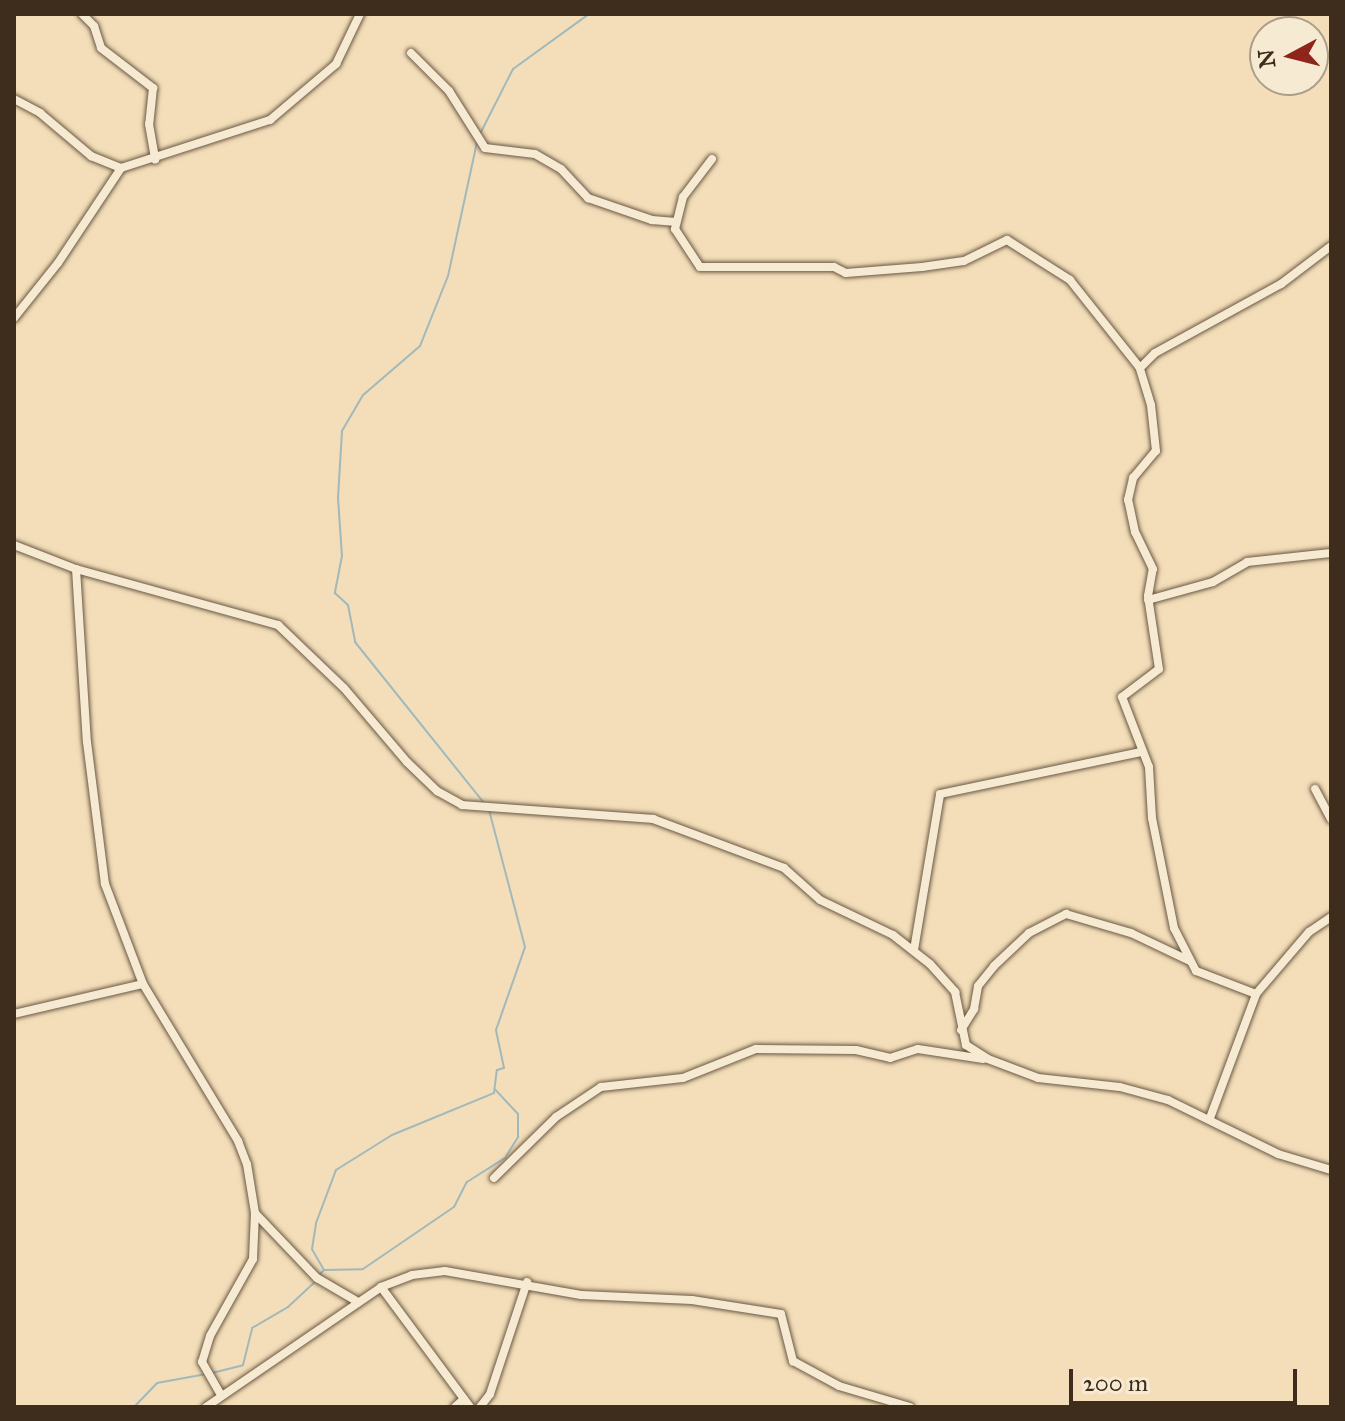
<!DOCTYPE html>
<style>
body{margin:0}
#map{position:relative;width:1345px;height:1421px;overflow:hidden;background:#f3deb9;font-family:"IM FELL Great Primer",serif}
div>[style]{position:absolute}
.stream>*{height:2px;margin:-1px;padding:0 1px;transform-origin:1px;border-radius:1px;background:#a1b9bb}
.roads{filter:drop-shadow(0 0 2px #6b5843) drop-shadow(0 0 2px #6b5843)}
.minor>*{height:8px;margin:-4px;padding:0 4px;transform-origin:4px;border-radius:4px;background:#f7ead2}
span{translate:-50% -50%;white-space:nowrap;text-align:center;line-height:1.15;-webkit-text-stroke:7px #f7ead2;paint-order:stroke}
.frame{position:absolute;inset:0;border:16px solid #3e2c1c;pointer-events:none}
.north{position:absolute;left:1249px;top:16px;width:80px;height:80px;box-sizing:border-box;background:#f7ead2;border:2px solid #ad9e89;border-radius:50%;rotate:263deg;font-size:22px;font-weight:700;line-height:32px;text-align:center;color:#3e2c1c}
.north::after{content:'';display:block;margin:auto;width:28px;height:36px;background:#8f2418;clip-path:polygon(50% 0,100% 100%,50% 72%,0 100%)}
.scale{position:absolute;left:1069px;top:1369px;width:228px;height:36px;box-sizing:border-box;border:4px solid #3e2c1c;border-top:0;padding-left:10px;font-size:24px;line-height:28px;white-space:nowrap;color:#3e2c1c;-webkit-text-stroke:6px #f7ead2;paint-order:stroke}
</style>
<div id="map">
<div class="stream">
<i style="left:481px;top:132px;width:71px;rotate:-63.1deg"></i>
<i style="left:513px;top:69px;width:94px;rotate:-35.9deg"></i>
<i style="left:477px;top:142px;width:137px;rotate:102.2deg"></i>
<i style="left:448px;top:276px;width:75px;rotate:111.8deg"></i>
<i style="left:420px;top:346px;width:75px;rotate:139.3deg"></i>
<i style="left:363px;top:395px;width:42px;rotate:120.3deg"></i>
<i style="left:342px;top:431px;width:67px;rotate:93.4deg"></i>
<i style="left:338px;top:498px;width:58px;rotate:86.1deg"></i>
<i style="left:342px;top:556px;width:38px;rotate:101deg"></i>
<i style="left:335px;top:593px;width:18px;rotate:43deg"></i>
<i style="left:348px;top:605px;width:38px;rotate:79deg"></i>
<i style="left:355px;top:642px;width:205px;rotate:51.3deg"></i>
<i style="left:324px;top:1270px;width:39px;rotate:-1deg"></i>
<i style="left:363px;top:1269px;width:110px;rotate:-34.3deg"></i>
<i style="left:454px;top:1207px;width:28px;rotate:-63deg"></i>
<i style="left:467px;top:1182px;width:45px;rotate:-32.3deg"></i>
<i style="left:505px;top:1158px;width:25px;rotate:-58deg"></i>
<i style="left:518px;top:1137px;width:23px;rotate:-90deg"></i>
<i style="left:518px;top:1114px;width:33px;rotate:-133deg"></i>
<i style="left:318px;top:1276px;width:8px;rotate:-45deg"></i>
<i style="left:324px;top:1270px;width:24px;rotate:-120deg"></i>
<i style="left:312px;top:1249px;width:26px;rotate:-81deg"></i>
<i style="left:316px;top:1223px;width:57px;rotate:-69.3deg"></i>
<i style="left:336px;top:1170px;width:66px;rotate:-32deg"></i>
<i style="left:392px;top:1135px;width:110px;rotate:-22.4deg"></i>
<i style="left:494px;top:1093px;width:23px;rotate:-83deg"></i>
<i style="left:497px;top:1070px;width:7px;rotate:-16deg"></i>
<i style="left:504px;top:1068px;width:39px;rotate:-102deg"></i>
<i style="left:496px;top:1030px;width:88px;rotate:-70.7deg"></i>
<i style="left:525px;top:947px;width:142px;rotate:-104.7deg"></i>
<i style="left:212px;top:1373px;width:32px;rotate:-14deg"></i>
<i style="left:243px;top:1365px;width:38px;rotate:-76deg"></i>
<i style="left:252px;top:1328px;width:42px;rotate:-30.3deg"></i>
<i style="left:288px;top:1307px;width:37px;rotate:-43deg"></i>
<i style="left:134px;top:1407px;width:33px;rotate:-46deg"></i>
<i style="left:157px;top:1383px;width:50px;rotate:-10.4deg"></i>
</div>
<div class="roads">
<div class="minor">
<i style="left:82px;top:14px;width:17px;rotate:45deg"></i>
<i style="left:94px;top:26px;width:23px;rotate:72deg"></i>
<i style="left:101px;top:48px;width:66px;rotate:37.6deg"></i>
<i style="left:153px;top:88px;width:36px;rotate:96deg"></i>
<i style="left:149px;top:124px;width:36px;rotate:80deg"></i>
<i style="left:411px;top:53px;width:54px;rotate:45deg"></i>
<i style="left:449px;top:91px;width:67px;rotate:57.7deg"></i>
<i style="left:485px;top:148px;width:50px;rotate:6.8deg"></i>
<i style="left:535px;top:154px;width:30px;rotate:30deg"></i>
<i style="left:561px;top:169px;width:40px;rotate:47deg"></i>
<i style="left:588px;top:198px;width:68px;rotate:19deg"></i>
<i style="left:652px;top:220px;width:24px;rotate:5deg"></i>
<i style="left:14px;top:99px;width:30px;rotate:28deg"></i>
<i style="left:40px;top:113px;width:67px;rotate:40.1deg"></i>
<i style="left:91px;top:156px;width:32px;rotate:22deg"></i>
<i style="left:712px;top:159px;width:48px;rotate:127.3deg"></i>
<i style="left:683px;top:197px;width:33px;rotate:104deg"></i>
<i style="left:675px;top:229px;width:45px;rotate:56.7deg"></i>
<i style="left:700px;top:267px;width:134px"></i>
<i style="left:834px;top:267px;width:13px;rotate:27deg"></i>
<i style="left:846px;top:273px;width:76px;rotate:-4.5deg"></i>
<i style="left:922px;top:267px;width:42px;rotate:-8.1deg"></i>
<i style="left:964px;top:261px;width:48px;rotate:-26deg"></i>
<i style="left:1007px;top:240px;width:75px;rotate:32.4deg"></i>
<i style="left:1070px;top:280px;width:112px;rotate:51.5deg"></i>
<i style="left:14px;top:318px;width:70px;rotate:-51.3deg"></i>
<i style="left:58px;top:263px;width:114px;rotate:-56.4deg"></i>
<i style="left:121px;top:168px;width:157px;rotate:-17.9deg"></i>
<i style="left:270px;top:120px;width:87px;rotate:-40.3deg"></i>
<i style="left:336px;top:64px;width:55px;rotate:-64.4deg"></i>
<i style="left:14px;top:545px;width:66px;rotate:21.2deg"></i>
<i style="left:76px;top:569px;width:210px;rotate:15.5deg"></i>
<i style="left:278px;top:625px;width:91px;rotate:43.7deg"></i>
<i style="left:344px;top:688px;width:97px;rotate:49.6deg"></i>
<i style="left:407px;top:762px;width:42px;rotate:44deg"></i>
<i style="left:437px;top:791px;width:29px;rotate:29deg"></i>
<i style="left:462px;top:805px;width:192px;rotate:4.2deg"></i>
<i style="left:653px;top:819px;width:140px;rotate:20.5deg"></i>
<i style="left:784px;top:868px;width:48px;rotate:41.6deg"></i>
<i style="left:820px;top:900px;width:81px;rotate:25.6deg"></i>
<i style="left:893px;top:935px;width:47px;rotate:38.1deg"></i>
<i style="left:930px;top:964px;width:38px;rotate:48deg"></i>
<i style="left:955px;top:992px;width:54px;rotate:78.3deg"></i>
<i style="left:966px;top:1045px;width:26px;rotate:32deg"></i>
<i style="left:988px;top:1059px;width:53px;rotate:20.8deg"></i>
<i style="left:1038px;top:1078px;width:82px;rotate:6.3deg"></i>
<i style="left:1120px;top:1087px;width:50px;rotate:15.2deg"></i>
<i style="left:1168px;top:1100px;width:123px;rotate:26.1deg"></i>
<i style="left:1278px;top:1154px;width:55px;rotate:16.8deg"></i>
<i style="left:76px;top:569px;width:173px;rotate:86.4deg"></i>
<i style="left:87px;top:742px;width:143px;rotate:82.8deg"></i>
<i style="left:105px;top:884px;width:107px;rotate:69.2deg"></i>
<i style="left:143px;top:984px;width:184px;rotate:58.8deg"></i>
<i style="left:238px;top:1141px;width:25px;rotate:69deg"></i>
<i style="left:247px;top:1164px;width:50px;rotate:80.7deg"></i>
<i style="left:255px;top:1213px;width:46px;rotate:92.5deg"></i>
<i style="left:253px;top:1259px;width:88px;rotate:119.2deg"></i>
<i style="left:210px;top:1336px;width:27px;rotate:107deg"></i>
<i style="left:202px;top:1362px;width:38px;rotate:60deg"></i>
<i style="left:1148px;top:600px;width:67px;rotate:-15.5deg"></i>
<i style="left:1213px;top:582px;width:39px;rotate:-30deg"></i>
<i style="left:1247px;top:562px;width:84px;rotate:-6.1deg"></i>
<i style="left:1315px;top:789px;width:34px;rotate:62deg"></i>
<i style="left:914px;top:950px;width:158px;rotate:-80.5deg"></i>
<i style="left:940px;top:794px;width:205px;rotate:-11.8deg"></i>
<i style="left:1256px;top:994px;width:82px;rotate:-49.5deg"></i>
<i style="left:1309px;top:932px;width:27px;rotate:-34deg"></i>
<i style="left:14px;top:1014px;width:132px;rotate:-13.1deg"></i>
<i style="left:961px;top:1030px;width:25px;rotate:-58deg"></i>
<i style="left:974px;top:1009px;width:23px;rotate:-80deg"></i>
<i style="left:978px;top:986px;width:26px;rotate:-51deg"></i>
<i style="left:994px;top:966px;width:48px;rotate:-43.3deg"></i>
<i style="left:1029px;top:933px;width:42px;rotate:-27.2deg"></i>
<i style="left:1066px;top:914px;width:68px;rotate:16.3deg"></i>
<i style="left:1131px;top:933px;width:65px;rotate:25.4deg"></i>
<i style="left:1210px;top:1118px;width:132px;rotate:-69.6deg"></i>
<i style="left:1256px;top:994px;width:64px;rotate:-159deg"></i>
<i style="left:1196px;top:971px;width:48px;rotate:-117.1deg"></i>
<i style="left:1174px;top:928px;width:112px;rotate:-101.3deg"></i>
<i style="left:1152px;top:818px;width:51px;rotate:-93.4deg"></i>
<i style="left:1149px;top:767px;width:75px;rotate:-111.1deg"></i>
<i style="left:1122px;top:697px;width:46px;rotate:-37.1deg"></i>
<i style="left:1159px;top:669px;width:74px;rotate:-98.6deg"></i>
<i style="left:1148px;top:596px;width:27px;rotate:-80deg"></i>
<i style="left:1153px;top:569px;width:41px;rotate:-115.9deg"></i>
<i style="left:1135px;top:532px;width:33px;rotate:-102deg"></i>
<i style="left:1128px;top:500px;width:23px;rotate:-77deg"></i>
<i style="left:1133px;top:478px;width:35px;rotate:-50deg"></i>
<i style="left:1156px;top:451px;width:46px;rotate:-96.2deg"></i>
<i style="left:1151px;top:405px;width:39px;rotate:-107deg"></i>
<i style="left:1140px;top:368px;width:21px;rotate:-45deg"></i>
<i style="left:1155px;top:353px;width:144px;rotate:-28.7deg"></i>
<i style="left:1281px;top:284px;width:63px;rotate:-37.2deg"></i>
<i style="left:494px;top:1178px;width:87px;rotate:-44.5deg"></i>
<i style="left:556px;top:1117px;width:54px;rotate:-33.7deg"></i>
<i style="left:601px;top:1087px;width:82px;rotate:-6.3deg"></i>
<i style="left:683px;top:1078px;width:79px;rotate:-21.7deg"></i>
<i style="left:756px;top:1049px;width:100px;rotate:0.6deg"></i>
<i style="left:856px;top:1050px;width:35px;rotate:13deg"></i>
<i style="left:890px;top:1058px;width:29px;rotate:-18deg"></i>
<i style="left:918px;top:1049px;width:66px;rotate:8.7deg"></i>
<i style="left:255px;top:1213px;width:90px;rotate:46.4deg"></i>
<i style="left:317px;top:1278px;width:48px;rotate:30.3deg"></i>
<i style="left:381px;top:1287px;width:149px;rotate:53.4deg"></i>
<i style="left:206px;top:1407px;width:212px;rotate:-34.4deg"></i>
<i style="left:381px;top:1287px;width:33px;rotate:-21deg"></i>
<i style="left:412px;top:1275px;width:33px;rotate:-7deg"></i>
<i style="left:445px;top:1271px;width:138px;rotate:10deg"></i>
<i style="left:581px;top:1295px;width:111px;rotate:2.6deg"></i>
<i style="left:692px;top:1300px;width:90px;rotate:8.9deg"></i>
<i style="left:781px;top:1314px;width:49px;rotate:75.7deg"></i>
<i style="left:793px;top:1361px;width:52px;rotate:28.5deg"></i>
<i style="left:839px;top:1386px;width:74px;rotate:16.5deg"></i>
<i style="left:455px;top:1407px;width:12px;rotate:-42deg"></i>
<i style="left:480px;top:1407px;width:16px;rotate:-52deg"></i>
<i style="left:490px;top:1394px;width:118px;rotate:-71.7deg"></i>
</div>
</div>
<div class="frame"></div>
<div class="north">N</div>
<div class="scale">200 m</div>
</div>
